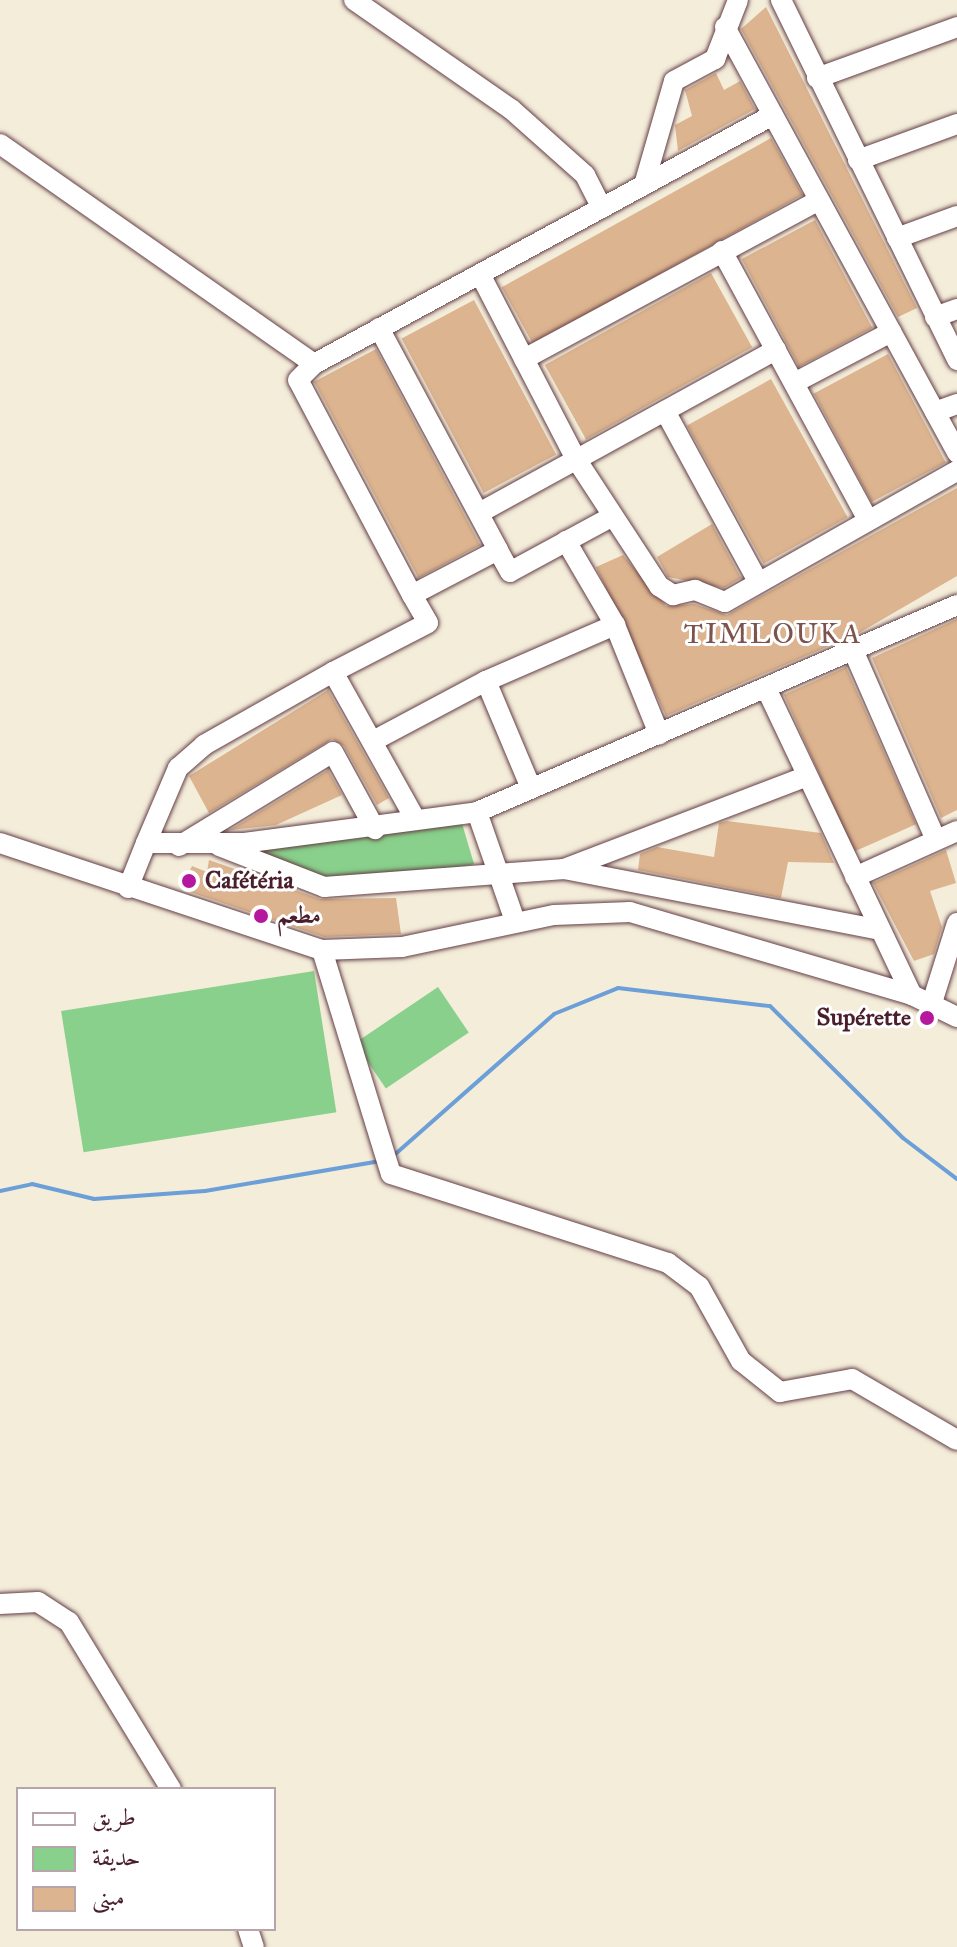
<!DOCTYPE html>
<meta charset="utf-8">
<style>
body{margin:0}
#map{position:relative;width:957px;height:1947px;overflow:hidden;background:#f4edda;font-family:"IM FELL Great Primer",Amiri,serif}
div>[style]{position:absolute}
.green>*{inset:0;background:#88d08b;transform-origin:0 0}
.stream>*{height:4px;margin:-2px;padding:0 2px;transform-origin:2px;border-radius:2px;background:#6c9fd7}
.building>*{inset:0;background:#dcb48f;transform-origin:0 0}
.roads{filter:drop-shadow(0 0 2px #643e45) drop-shadow(0 0 2px #643e45)}
.minor>*{height:20px;margin:-10px;padding:0 10px;transform-origin:10px;border-radius:10px;background:#fff}
.dots>*{width:22px;height:22px;translate:-50% -50%;box-sizing:border-box;border:4px solid #fff;border-radius:50%}
span{translate:-50% -50%;white-space:nowrap;text-align:center;line-height:1.15;-webkit-text-stroke:6px #fff;paint-order:stroke}
.poi-label{font-size:24px;color:#4a1f2b;font-weight:700}
.left{translate:0 -50%;text-align:left}
.right{translate:-100% -50%;text-align:right}
.quarter-label{font-size:28px;color:#7d534e;letter-spacing:2px}
.legend{position:absolute;left:16px;top:1787px;width:260px;height:144px;box-sizing:border-box;background:#fff;border:2px solid #b7a5aa;margin:0;padding:10px 14px;list-style:none;font-size:24px;color:#4a1f2b}
.legend li{display:flex;align-items:center;gap:16px;height:40px}
.legend b{width:40px;border:2px solid #b7a5aa}
</style>
<div id="map">
<div class="green">
<i style="clip-path:polygon(461px 820px,474px 864px,425px 875px,328px 885px,251px 850px)"></i>
<i style="left:314px;top:971px;width:143px;height:256px;rotate:81deg"></i>
<i style="left:438px;top:987px;width:55px;height:100px;rotate:56deg"></i>
</div>
<div class="stream">
<i style="left:392px;top:1157px;width:216px;rotate:-41.4deg"></i>
<i style="left:554px;top:1014px;width:69px;rotate:-22.1deg"></i>
<i style="left:618px;top:988px;width:153px;rotate:6.8deg"></i>
<i style="left:770px;top:1006px;width:187px;rotate:44.8deg"></i>
<i style="left:903px;top:1138px;width:68px;rotate:37.2deg"></i>
<i style="left:0;top:1191px;width:33px;rotate:-12deg"></i>
<i style="left:32px;top:1184px;width:64px;rotate:13.6deg"></i>
<i style="left:94px;top:1199px;width:111px;rotate:-4.1deg"></i>
<i style="left:205px;top:1191px;width:178px;rotate:-9.7deg"></i>
</div>
<div class="building">
<i style="clip-path:polygon(766px 7px,917px 308px,898px 317px,741px 29px)"></i>
<i style="clip-path:polygon(716px 73px,724px 90px,740px 81px,755px 109px,678px 151px,675px 125px,692px 116px,685px 90px)"></i>
<i style="left:771px;top:138px;width:65px;height:308px;rotate:61deg"></i>
<i style="left:815px;top:220px;width:122px;height:83px;rotate:62deg"></i>
<i style="left:711px;top:273px;width:85px;height:190px;rotate:61deg"></i>
<i style="left:474px;top:300px;width:175px;height:82px;rotate:62deg"></i>
<i style="left:376px;top:349px;width:222px;height:70px;rotate:62deg"></i>
<i style="left:888px;top:354px;width:123px;height:84px;rotate:62deg"></i>
<i style="left:771px;top:379px;width:158px;height:96px;rotate:61deg"></i>
<i style="clip-path:polygon(957px 488px,957px 576px,859px 633px,666px 716px,596px 567px,623px 555px,666px 606px,694px 604px,727px 615px)"></i>
<i style="clip-path:polygon(712px 524px,741px 578px,724px 588px,668px 577px,657px 557px)"></i>
<i style="clip-path:polygon(957px 619px,957px 810px,941px 818px,872px 658px)"></i>
<i style="left:846px;top:667px;width:172px;height:68px;rotate:66deg"></i>
<i style="clip-path:polygon(328px 690px,389px 798px,377px 805px,344px 746px,332px 739px,209px 813px,189px 776px)"></i>
<i style="clip-path:polygon(328px 770px,342px 795px,276px 825px,230px 830px)"></i>
<i style="clip-path:polygon(727px 821px,821px 833px,834px 863px,788px 862px,781px 898px,638px 870px,640px 854px,657px 847px,714px 857px,719px 823px)"></i>
<i style="clip-path:polygon(946px 850px,956px 883px,930px 891px,942px 927px,934px 954px,914px 961px,873px 883px)"></i>
<i style="clip-path:polygon(209px 860px,320px 899px,396px 898px,401px 934px,324px 937px,181px 889px,192px 866px,207px 872px)"></i>
</div>
<div class="roads">
<div class="minor">
<i style="left:354px;top:0;width:191px;rotate:34.8deg"></i>
<i style="left:511px;top:109px;width:99px;rotate:41.7deg"></i>
<i style="left:585px;top:175px;width:37px;rotate:63deg"></i>
<i style="left:781px;top:0;width:401px;rotate:63.9deg"></i>
<i style="left:725px;top:27px;width:485px;rotate:61.4deg"></i>
<i style="left:817px;top:78px;width:149px;rotate:-20deg"></i>
<i style="left:0;top:144px;width:383px;rotate:35deg"></i>
<i style="left:858px;top:160px;width:105px;rotate:-20deg"></i>
<i style="left:644px;top:185px;width:108px;rotate:-73.9deg"></i>
<i style="left:674px;top:81px;width:47px;rotate:-28.2deg"></i>
<i style="left:715px;top:59px;width:63px;rotate:-68.7deg"></i>
<i style="left:897px;top:238px;width:64px;rotate:-20.1deg"></i>
<i style="left:722px;top:251px;width:304px;rotate:61.5deg"></i>
<i style="left:480px;top:274px;width:208px;rotate:62.6deg"></i>
<i style="left:576px;top:459px;width:152px;rotate:56.8deg"></i>
<i style="left:659px;top:586px;width:17px;rotate:33deg"></i>
<i style="left:673px;top:595px;width:23px;rotate:-13deg"></i>
<i style="left:695px;top:590px;width:32px;rotate:22deg"></i>
<i style="left:725px;top:602px;width:266px;rotate:-29.5deg"></i>
<i style="left:935px;top:317px;width:23px;rotate:-20deg"></i>
<i style="left:379px;top:328px;width:252px;rotate:61.8deg"></i>
<i style="left:524px;top:359px;width:335px;rotate:-28.3deg"></i>
<i style="left:794px;top:383px;width:110px;rotate:-27.7deg"></i>
<i style="left:665px;top:411px;width:192px;rotate:61.4deg"></i>
<i style="left:935px;top:412px;width:23px;rotate:-20deg"></i>
<i style="left:479px;top:513px;width:339px;rotate:-28.8deg"></i>
<i style="left:613px;top:516px;width:117px;rotate:151.5deg"></i>
<i style="left:510px;top:572px;width:25px;rotate:-119deg"></i>
<i style="left:498px;top:550px;width:97px;rotate:152.4deg"></i>
<i style="left:412px;top:595px;width:243px;rotate:-117.9deg"></i>
<i style="left:298px;top:380px;width:23px;rotate:-45deg"></i>
<i style="left:314px;top:364px;width:522px;rotate:-28.48deg"></i>
<i style="left:566px;top:541px;width:97px;rotate:59.7deg"></i>
<i style="left:615px;top:625px;width:118px;rotate:68deg"></i>
<i style="left:412px;top:595px;width:32px;rotate:60deg"></i>
<i style="left:428px;top:623px;width:107px;rotate:152.7deg"></i>
<i style="left:333px;top:672px;width:166px;rotate:60.8deg"></i>
<i style="left:853px;top:650px;width:207px;rotate:66.4deg"></i>
<i style="left:766px;top:688px;width:340px;rotate:64.6deg"></i>
<i style="left:373px;top:741px;width:128px;rotate:-28deg"></i>
<i style="left:531px;top:788px;width:116px;rotate:-112.8deg"></i>
<i style="left:486px;top:681px;width:141px;rotate:-23.5deg"></i>
<i style="left:477px;top:812px;width:115px;rotate:70.8deg"></i>
<i style="left:0;top:843px;width:339px;rotate:18.4deg"></i>
<i style="left:322px;top:950px;width:80px;rotate:-2.1deg"></i>
<i style="left:402px;top:947px;width:155px;rotate:-11.9deg"></i>
<i style="left:554px;top:915px;width:76px;rotate:-2.3deg"></i>
<i style="left:630px;top:912px;width:294px;rotate:16.4deg"></i>
<i style="left:912px;top:995px;width:50px;rotate:26.1deg"></i>
<i style="left:146px;top:843px;width:82px;rotate:-66.9deg"></i>
<i style="left:178px;top:768px;width:35px;rotate:-41deg"></i>
<i style="left:204px;top:745px;width:148px;rotate:-29.5deg"></i>
<i style="left:179px;top:846px;width:180px;rotate:-31.4deg"></i>
<i style="left:333px;top:752px;width:88px;rotate:61.4deg"></i>
<i style="left:219px;top:846px;width:113px;rotate:21.3deg"></i>
<i style="left:324px;top:887px;width:241px;rotate:-4.3deg"></i>
<i style="left:564px;top:869px;width:322px;rotate:10.9deg"></i>
<i style="left:564px;top:869px;width:260px;rotate:-20.9deg"></i>
<i style="left:855px;top:877px;width:112px;rotate:-24.3deg"></i>
<i style="left:128px;top:888px;width:48px;rotate:-68.2deg"></i>
<i style="left:146px;top:843px;width:97px"></i>
<i style="left:243px;top:843px;width:236px;rotate:-7.5deg"></i>
<i style="left:477px;top:812px;width:523px;rotate:-23.33deg"></i>
<i style="left:322px;top:950px;width:234px;rotate:72.9deg"></i>
<i style="left:391px;top:1174px;width:291px;rotate:17.8deg"></i>
<i style="left:668px;top:1263px;width:39px;rotate:37deg"></i>
<i style="left:699px;top:1286px;width:86px;rotate:60.8deg"></i>
<i style="left:741px;top:1361px;width:50px;rotate:38.5deg"></i>
<i style="left:780px;top:1392px;width:73px;rotate:-10.2deg"></i>
<i style="left:852px;top:1379px;width:121px;rotate:30.2deg"></i>
<i style="left:931px;top:1006px;width:87px;rotate:-72.6deg"></i>
<i style="left:0;top:1604px;width:38px;rotate:-3deg"></i>
<i style="left:38px;top:1602px;width:37px;rotate:33deg"></i>
<i style="left:69px;top:1622px;width:196px;rotate:58.6deg"></i>
<i style="left:248px;top:1929px;width:19px;rotate:72deg"></i>
</div>
</div>
<div class="dots">
<i style="left:189px;top:881px;background:#b5179e"></i>
<i style="left:261px;top:916px;background:#b5179e"></i>
<i style="left:927px;top:1018px;background:#b5179e"></i>
</div>
<div class="poi-label">
<span class="left" style="left:205px;top:881px">Cafétéria</span>
<span class="left" style="left:277px;top:916px">مطعم</span>
<span class="right" style="left:911px;top:1018px">Supérette</span>
</div>
<div class="quarter-label">
<span style="left:773px;top:634px">TIMLOUKA</span>
</div>
<ul class="legend">
<li><b style="height:10px;background:#fff"></b>طريق</li>
<li><b style="height:22px;background:#88d08b"></b>حديقة</li>
<li><b style="height:22px;background:#dcb48f"></b>مبنى</li>
</ul>
</div>
